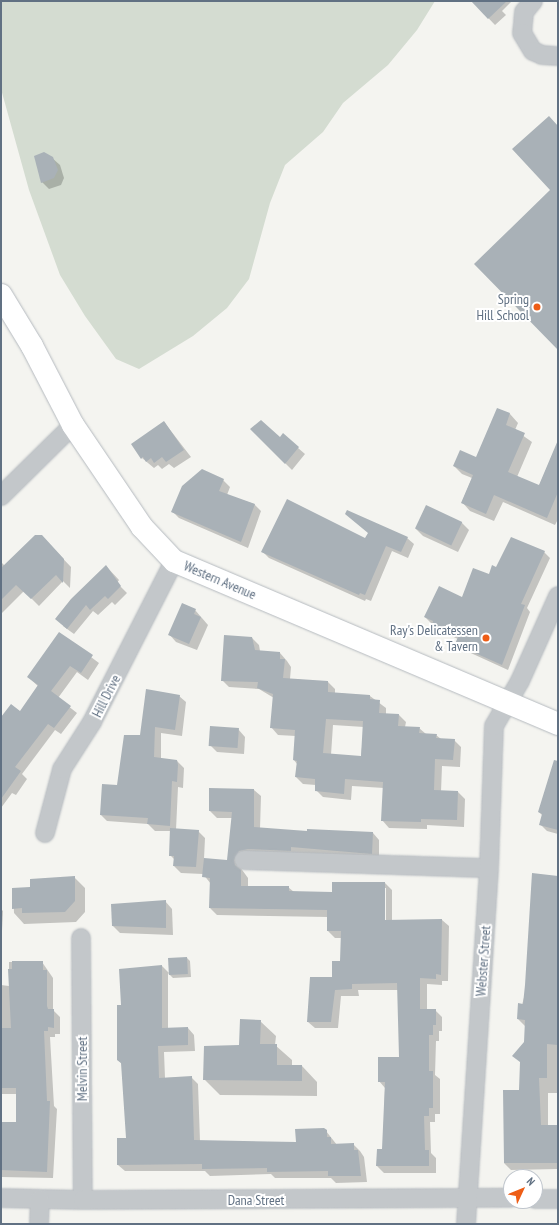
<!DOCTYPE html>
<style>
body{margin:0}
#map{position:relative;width:559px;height:1225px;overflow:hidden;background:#f4f4f0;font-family:"PT Sans Narrow",sans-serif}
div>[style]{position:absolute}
.green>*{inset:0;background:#d4dcd1}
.shadow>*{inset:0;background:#0003}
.building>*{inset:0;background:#a9b1b7;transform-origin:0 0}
.roads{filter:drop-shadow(0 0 1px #b5babf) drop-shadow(0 0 1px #b5babf)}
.street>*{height:18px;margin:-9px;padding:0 9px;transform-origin:9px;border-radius:9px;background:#c3c7ca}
.secondary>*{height:22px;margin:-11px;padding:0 11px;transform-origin:11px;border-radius:11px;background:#fff}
.dots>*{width:11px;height:11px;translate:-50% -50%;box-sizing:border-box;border:2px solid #fff;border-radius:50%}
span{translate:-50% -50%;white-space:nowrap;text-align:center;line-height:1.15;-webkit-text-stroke:4px #fff;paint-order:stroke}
.poi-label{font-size:14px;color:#617183}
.right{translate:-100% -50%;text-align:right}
.street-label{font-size:14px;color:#617183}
.frame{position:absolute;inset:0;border:2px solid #617183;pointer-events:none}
.north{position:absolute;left:503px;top:1169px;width:40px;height:40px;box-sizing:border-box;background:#fff;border:1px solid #c0c6cd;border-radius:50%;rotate:46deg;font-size:11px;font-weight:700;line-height:16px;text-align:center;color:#617183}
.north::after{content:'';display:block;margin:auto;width:14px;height:18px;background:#ee5d16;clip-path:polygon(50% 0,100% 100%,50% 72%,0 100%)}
</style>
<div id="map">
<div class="green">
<i style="clip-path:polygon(1px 1px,435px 1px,417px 30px,388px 65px,343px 103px,323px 132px,285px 165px,270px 203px,249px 279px,227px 308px,193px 336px,139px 369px,116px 359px,85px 316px,60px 275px,29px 190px,1px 89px)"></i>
</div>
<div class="shadow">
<i style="clip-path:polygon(472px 1px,512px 1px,502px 11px,506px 15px,495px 25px)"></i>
<i style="clip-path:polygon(52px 158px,60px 165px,64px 178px,61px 185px,49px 189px,42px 182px)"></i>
<i style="clip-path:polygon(498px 409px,510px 414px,518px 423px,515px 430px,532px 442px,517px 477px,539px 486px,558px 442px,558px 519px,555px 525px,503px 502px,494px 521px,470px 511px,462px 502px,472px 478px,462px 474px,454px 466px,477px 458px)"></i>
<i style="clip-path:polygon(164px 422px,191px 457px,174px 468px,169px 464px,162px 469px,158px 465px,154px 468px,142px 458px)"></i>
<i style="clip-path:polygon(251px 429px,280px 439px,283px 435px,305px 454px,292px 470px)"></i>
<i style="clip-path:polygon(223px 480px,230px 487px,227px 495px,254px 504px,261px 511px,248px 548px,179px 518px,172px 511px)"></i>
<i style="clip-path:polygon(426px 507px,462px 523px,469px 530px,458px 552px,423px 536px,416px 529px)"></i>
<i style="clip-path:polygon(407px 538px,414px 544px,408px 558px,392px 551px,371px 601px,366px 599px,365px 601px,269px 558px,262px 551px,365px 539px)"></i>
<i style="clip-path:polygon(49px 544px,71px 567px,70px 588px,63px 581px,39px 606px,24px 591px,1px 614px,1px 562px,5px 566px)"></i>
<i style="clip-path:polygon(544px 552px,550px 558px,527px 608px,530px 612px,508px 670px,462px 649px,456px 644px,458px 639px,438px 630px,425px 617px,463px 599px,497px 568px)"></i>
<i style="clip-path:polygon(106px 566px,119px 580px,117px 583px,127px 593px,115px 605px,112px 602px,98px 615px,93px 611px,74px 634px,63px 626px)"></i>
<i style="clip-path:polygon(195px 610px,208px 625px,197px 650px,176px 642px,169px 634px)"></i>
<i style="clip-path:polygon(60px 634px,99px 663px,88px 680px,77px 672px,58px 698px,77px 713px,61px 734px,55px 730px,22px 774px,27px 779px,16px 795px,12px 793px,1px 808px,1px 718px,20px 712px,39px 687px,28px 677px)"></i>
<i style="clip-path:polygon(evenodd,252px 638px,259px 645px,260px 651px,280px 653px,287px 661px,291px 667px,290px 679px,328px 682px,335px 689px,335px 693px,370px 696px,386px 708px,386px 714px,399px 715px,406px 722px,405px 727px,419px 728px,426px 734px,436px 735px,441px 739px,454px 740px,461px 747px,460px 767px,442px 766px,441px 792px,458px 792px,465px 799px,464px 827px,427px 825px,427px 829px,389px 828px,382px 820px,384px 788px,352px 786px,351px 800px,323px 797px,316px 790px,316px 785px,303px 784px,296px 777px,297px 764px,294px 760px,296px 736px,278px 735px,271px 727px,274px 698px,259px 689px,229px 687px,222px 680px,252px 638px,333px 725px,364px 727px,361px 757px,331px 755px,333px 725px)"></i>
<i style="clip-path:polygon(evenodd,179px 696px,186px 702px,182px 736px,161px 733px,161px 759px,177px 761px,184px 768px,183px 788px,178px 787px,176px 830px,198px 831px,205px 838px,204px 859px,228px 861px,232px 818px,217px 818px,210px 811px,254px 790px,261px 796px,260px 829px,308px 832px,373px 833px,379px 840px,379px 860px,240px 867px,248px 878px,248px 887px,288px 887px,294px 892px,333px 893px,385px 883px,392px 890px,392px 921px,442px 920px,449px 926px,448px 981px,442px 981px,442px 985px,427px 984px,427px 1010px,435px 1010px,442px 1017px,442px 1031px,439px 1031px,439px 1041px,436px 1041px,435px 1075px,440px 1079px,440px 1114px,435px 1114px,435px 1122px,430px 1122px,431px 1153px,436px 1158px,436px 1173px,384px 1173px,377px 1166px,378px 1150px,383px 1150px,385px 1088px,379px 1081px,400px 1058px,398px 990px,358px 990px,359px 996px,341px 996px,338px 1028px,315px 1028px,308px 1022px,341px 962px,342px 938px,335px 938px,328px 931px,328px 917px,217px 915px,210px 908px,211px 884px,203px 874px,181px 873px,174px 866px,174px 859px,170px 855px,171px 831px,155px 831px,148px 824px,107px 821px,101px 815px,118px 786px,141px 736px,179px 696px,384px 888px,386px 888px,386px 925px,384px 925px,384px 888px)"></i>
<i style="clip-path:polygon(238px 729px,245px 737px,244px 754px,217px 752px,210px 745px)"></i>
<i style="clip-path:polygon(558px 781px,558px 834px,547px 831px,540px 824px,543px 816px,539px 812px)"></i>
<i style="clip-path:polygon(74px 877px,85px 888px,85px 912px,76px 922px,24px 924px,14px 913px,13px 889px,31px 888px)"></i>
<i style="clip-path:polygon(558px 877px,558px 1093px,548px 1093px,548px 1126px,558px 1126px,558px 1169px,511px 1170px,504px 1163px,520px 1091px,525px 1042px,525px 1026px,518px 1019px)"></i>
<i style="clip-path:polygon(165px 901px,172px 909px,173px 935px,120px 933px,113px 926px)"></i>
<i style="clip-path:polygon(1px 909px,3px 911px,2px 931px,1px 931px)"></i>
<i style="clip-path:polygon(187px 958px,190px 961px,191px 977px,173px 978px,168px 973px,168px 1029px,188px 1028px,194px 1035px,195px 1051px,164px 1052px,165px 1078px,191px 1077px,198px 1084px,200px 1141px,297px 1143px,326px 1131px,337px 1145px,353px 1144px,360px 1151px,364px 1157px,367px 1182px,336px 1183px,331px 1178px,275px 1178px,271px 1174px,210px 1176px,205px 1171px,125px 1171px,118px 1165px,128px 1139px,122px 1064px,118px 1060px,122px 1006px,162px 966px,170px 974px)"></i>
<i style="clip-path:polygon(9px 962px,42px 962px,53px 978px,53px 1010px,60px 1017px,60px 1034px,55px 1034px,55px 1037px,50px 1037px,54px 1106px,57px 1109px,53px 1178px,1px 1177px,1px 1123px,17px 1123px,17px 1094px,1px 1094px,1px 985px,9px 986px)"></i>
<i style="clip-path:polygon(260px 1021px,276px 1036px,275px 1045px,292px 1060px,292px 1066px,302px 1066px,317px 1082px,317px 1096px,220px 1095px,204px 1079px,240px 1046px)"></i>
</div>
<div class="building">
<i style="clip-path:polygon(471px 1px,507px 1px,488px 19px)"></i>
<i style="clip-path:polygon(549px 116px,558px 126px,558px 350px,474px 264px,550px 190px,512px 149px)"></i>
<i style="clip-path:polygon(44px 152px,53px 157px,58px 170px,54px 178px,41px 183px,34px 156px)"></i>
<i style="clip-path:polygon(497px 408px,510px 413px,506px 425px,525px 433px,508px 472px,539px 485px,558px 440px,558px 492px,547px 518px,494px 495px,486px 514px,461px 503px,473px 475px,453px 466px,460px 450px,476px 457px)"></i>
<i style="clip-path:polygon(261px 420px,280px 437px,283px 433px,299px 447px,285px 464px,250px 429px)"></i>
<i style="clip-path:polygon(164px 421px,184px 450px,166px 462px,162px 457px,154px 463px,151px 458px,146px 462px,143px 457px,141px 459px,131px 444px)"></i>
<i style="clip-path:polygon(202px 469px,224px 479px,219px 491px,255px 504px,241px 542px,171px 512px,182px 486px)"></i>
<i style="clip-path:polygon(287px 499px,365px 538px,368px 533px,345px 514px,347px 510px,408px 537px,401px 552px,386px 546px,365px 595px,360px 593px,359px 595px,261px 552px)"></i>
<i style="left:426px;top:505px;width:40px;height:26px;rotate:25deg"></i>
<i style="clip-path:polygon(35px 535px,42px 535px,64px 559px,63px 583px,56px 575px,31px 599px,16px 585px,1px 600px,1px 568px)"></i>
<i style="clip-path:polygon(511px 537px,545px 551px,521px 604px,525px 605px,502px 665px,455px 644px,458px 637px,432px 625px,433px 621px,424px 617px,439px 586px,462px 597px,473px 568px,489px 574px,492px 565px,496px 567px)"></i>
<i style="clip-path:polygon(106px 565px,121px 586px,108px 599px,105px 596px,90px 610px,86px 605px,67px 629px,55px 619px,71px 599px)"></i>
<i style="clip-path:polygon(182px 603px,196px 609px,194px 614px,201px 617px,189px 644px,168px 635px)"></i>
<i style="clip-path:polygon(59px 632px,93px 655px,81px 673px,70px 666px,51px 691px,71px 706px,54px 728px,48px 724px,15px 767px,21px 771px,1px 799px,1px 717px,11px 704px,20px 711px,38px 685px,27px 677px)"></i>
<i style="clip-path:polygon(evenodd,224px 635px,252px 637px,255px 650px,280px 652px,280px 659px,285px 659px,283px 678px,328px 681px,328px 692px,370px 695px,370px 699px,380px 700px,379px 713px,399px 714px,398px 726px,420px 727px,419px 733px,437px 734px,436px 738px,455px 739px,453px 760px,435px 759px,434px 790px,458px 791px,457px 820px,421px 819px,421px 822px,381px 821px,383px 782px,345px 779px,344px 794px,315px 791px,315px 779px,295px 777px,297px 761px,293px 760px,295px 730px,270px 728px,273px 694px,257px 688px,258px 682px,221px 681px,224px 635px,326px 719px,363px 721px,361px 756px,323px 753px,326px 719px)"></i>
<i style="clip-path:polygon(146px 689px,180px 695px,175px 730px,155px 727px,154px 757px,177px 760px,178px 765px,177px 782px,172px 781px,170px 826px,147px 824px,148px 818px,100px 815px,102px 784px,117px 785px,124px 735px,140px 735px)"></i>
<i style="left:210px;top:726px;width:29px;height:20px;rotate:4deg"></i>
<i style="clip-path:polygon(554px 760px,558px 761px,558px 830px,539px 825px,542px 814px,538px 812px)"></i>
<i style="clip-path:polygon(209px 788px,254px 789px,254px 827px,307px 831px,307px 829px,373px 832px,372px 854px,291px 847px,291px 851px,248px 849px,239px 851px,234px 860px,235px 865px,241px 870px,241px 886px,289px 886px,289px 891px,332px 892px,332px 882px,385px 882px,385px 920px,442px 919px,441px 975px,436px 974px,436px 979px,420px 978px,420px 1009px,436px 1009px,436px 1025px,433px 1025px,433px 1035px,429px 1035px,429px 1071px,433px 1071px,433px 1108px,429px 1108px,429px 1116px,424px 1116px,425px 1150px,429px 1150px,429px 1166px,376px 1166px,377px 1149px,382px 1149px,385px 1082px,378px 1082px,378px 1057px,399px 1057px,397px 983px,352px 984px,352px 989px,335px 990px,331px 1022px,307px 1022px,310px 977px,332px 977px,332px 961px,340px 961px,341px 931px,327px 931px,327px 910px,209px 908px,210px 878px,202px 877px,204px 858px,227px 860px,232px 812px,209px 811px)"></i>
<i style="clip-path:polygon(170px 828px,199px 830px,196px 867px,173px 866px,174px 856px,169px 856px)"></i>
<i style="clip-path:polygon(532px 873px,558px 876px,558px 1045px,547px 1044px,547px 1078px,539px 1078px,541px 1125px,558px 1125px,558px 1163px,504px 1163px,503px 1090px,519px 1090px,520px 1062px,512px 1056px,524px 1042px,525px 1020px,517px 1019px,518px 1003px,523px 1004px,525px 985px)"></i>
<i style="clip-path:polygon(75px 876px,75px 901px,65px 912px,22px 913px,22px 908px,12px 909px,12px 888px,30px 887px,30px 879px)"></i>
<i style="clip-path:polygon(166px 900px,166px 928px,112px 926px,111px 904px)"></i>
<i style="left:187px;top:957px;width:17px;height:19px;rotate:87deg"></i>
<i style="clip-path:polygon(12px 961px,43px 961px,43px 970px,47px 970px,47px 1006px,48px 1009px,54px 1009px,54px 1028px,48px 1027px,48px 1031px,44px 1031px,47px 1101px,50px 1101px,47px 1172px,1px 1170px,1px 1122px,16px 1122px,16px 1088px,1px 1088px,1px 1028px,11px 1028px,8px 969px,12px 969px)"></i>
<i style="clip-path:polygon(162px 965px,162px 1028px,188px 1027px,188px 1045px,158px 1046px,159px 1078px,192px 1076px,194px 1140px,296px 1142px,295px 1129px,324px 1128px,327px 1130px,327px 1137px,331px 1137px,331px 1144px,354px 1143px,354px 1150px,358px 1150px,361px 1176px,328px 1176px,328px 1171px,267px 1172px,267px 1168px,202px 1169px,202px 1164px,117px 1165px,117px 1138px,126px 1138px,121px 1063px,117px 1060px,117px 1005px,121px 1005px,119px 969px)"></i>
<i style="clip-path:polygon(240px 1019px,261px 1020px,260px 1044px,277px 1044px,277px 1065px,302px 1065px,302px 1081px,203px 1080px,204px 1046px,239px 1045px)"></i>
</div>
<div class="roads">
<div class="street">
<i style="left:533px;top:1px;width:14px;rotate:129deg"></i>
<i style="left:524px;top:12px;width:21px;rotate:95deg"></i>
<i style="left:522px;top:33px;width:21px;rotate:59deg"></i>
<i style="left:533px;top:51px;width:10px;rotate:24deg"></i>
<i style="left:542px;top:55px;width:16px;rotate:4deg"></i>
<i style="left:1px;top:496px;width:101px;rotate:-44.6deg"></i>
<i style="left:45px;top:833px;width:66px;rotate:-75.1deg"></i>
<i style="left:62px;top:769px;width:56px;rotate:-57.4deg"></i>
<i style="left:92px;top:722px;width:181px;rotate:-63deg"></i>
<i style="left:244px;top:860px;width:245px;rotate:1.9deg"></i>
<i style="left:81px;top:938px;width:262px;rotate:89.6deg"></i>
<i style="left:1px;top:1198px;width:82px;rotate:1.4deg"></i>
<i style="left:83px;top:1200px;width:428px;rotate:-0.3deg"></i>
<i style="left:535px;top:1199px;width:23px"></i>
<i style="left:39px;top:1224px;width:25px;rotate:-88deg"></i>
<i style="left:466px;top:1224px;width:357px;rotate:-86.3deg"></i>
<i style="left:489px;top:868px;width:142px;rotate:-88deg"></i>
<i style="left:494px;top:726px;width:52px;rotate:-60deg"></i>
<i style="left:520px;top:681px;width:93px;rotate:-65.9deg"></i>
</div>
<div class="secondary">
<i style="left:1px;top:295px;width:60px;rotate:58.7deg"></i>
<i style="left:32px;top:346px;width:89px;rotate:62.6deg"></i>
<i style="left:73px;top:425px;width:123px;rotate:55.9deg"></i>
<i style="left:142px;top:527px;width:47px;rotate:46.7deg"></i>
<i style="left:174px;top:561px;width:417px;rotate:23deg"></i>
</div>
</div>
<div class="dots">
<i style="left:537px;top:307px;background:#ee5d16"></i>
<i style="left:486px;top:638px;background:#ee5d16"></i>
</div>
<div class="poi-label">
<span class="right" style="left:529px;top:307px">Spring<br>Hill School</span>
<span class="right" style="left:478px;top:638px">Ray's Delicatessen<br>&amp; Tavern</span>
</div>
<div class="street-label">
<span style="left:220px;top:580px;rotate:23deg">Western Avenue</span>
<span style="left:106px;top:696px;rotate:-63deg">Hill Drive</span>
<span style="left:483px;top:961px;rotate:-86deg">Webster Street</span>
<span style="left:82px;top:1069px;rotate:-90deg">Melvin Street</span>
<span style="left:256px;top:1200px">Dana Street</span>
</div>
<div class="frame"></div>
<div class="north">N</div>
</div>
